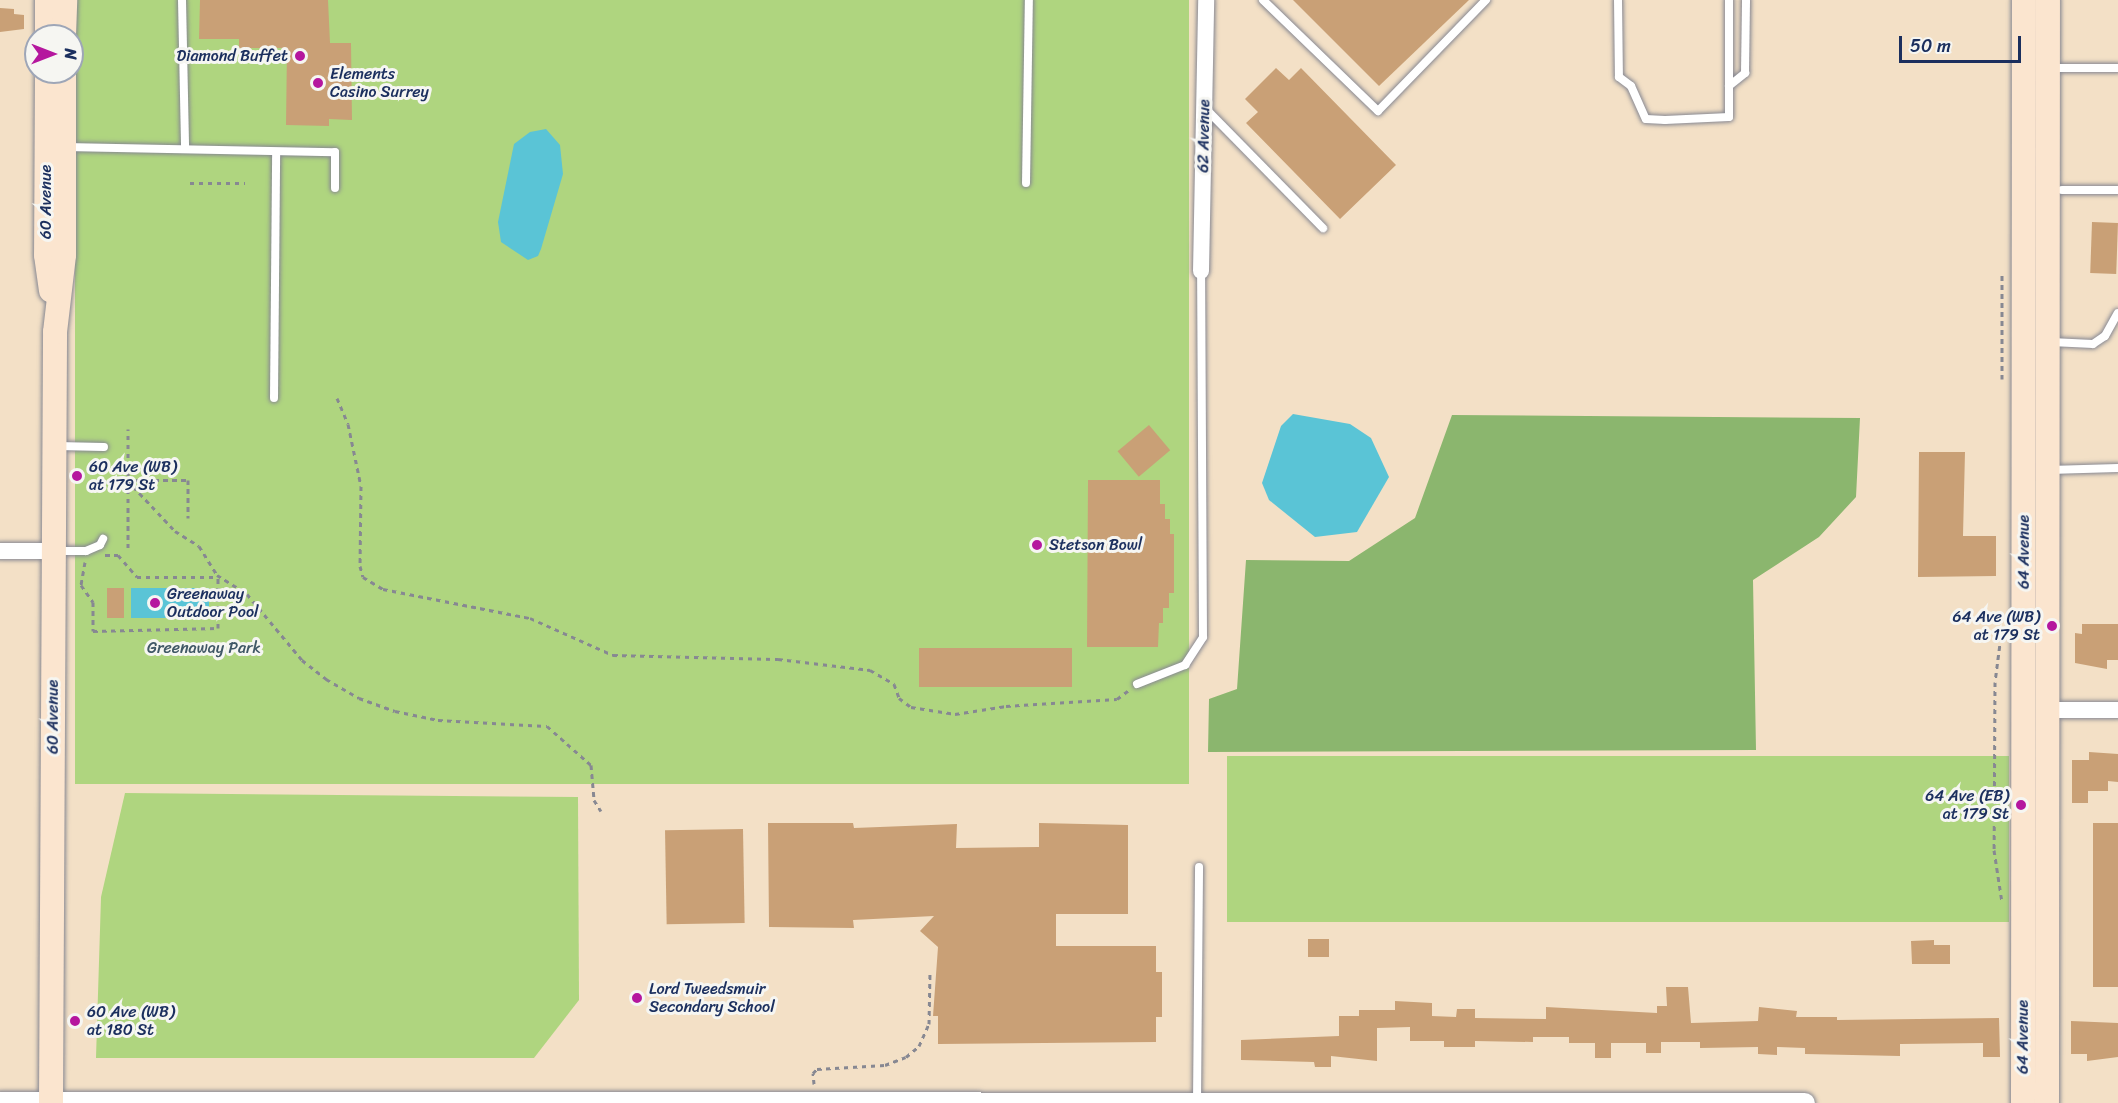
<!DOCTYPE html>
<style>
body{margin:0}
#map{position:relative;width:2118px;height:1103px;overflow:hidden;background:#f3e0c6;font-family:Sriracha,sans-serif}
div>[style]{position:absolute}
.green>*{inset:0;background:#afd57f;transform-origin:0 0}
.forest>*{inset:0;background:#8bb66e}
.water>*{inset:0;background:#5ac4d6;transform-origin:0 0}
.building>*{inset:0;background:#c9a076;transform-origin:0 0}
.path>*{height:3px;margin-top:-1.5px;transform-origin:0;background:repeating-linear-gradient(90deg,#878892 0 4.5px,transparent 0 9px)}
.roads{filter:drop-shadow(0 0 2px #878892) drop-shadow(0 0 2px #878892)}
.service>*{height:8px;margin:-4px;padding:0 4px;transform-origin:4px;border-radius:4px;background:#fff}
.minor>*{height:16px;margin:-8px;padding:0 8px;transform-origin:8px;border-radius:8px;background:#fff}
.tertiary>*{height:21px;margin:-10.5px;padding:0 10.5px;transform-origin:10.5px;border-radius:10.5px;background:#fff}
.secondary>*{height:24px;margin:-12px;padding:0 12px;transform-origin:12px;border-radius:12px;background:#fbe5cf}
.dots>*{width:16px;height:16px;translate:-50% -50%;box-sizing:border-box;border:3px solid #f6f6f2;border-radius:50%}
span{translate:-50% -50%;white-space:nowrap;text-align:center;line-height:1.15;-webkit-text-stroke:6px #f6f6f2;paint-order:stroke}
.poi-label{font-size:16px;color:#1b2f5e}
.right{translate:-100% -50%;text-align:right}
.left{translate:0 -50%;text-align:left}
.street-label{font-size:16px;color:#1b2f5e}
.park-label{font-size:16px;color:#405866}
.north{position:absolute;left:24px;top:24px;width:60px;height:60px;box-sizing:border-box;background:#f6f6f2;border:2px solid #9ea6b7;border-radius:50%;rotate:90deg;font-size:16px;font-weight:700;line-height:24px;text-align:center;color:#1b2f5e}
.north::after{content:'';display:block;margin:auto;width:21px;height:27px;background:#b5179e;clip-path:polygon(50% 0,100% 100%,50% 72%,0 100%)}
.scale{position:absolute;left:1899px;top:36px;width:122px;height:27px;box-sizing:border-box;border:3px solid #1b2f5e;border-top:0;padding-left:8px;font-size:18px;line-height:21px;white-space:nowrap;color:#1b2f5e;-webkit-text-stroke:4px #f6f6f2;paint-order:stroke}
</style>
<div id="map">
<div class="green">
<i style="left:75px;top:0;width:1114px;height:784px"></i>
<i style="left:1227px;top:756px;width:782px;height:166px"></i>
<i style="clip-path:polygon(125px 793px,578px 797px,579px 1000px,534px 1058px,96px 1058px,101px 897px)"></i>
</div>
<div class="forest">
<i style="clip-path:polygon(1452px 415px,1860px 418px,1856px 497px,1819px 537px,1753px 580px,1756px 750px,1208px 752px,1209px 699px,1237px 689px,1246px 560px,1349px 561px,1415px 518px)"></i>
</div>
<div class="water">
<i style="clip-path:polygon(546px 129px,560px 145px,563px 174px,541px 249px,538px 256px,528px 260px,501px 242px,498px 222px,514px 144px,530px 132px)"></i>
<i style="clip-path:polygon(1293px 414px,1350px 424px,1371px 438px,1389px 477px,1357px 532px,1315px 537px,1269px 500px,1262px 483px,1281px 426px)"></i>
<i style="left:131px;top:588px;width:78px;height:30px"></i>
</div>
<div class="building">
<i style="clip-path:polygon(200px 0,328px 0,330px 43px,351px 43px,352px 120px,329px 119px,329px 126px,286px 125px,287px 48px,239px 48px,239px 39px,199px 39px)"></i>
<i style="clip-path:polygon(1293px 0,1469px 0,1379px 86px)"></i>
<i style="clip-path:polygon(0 8px,14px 9px,14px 14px,24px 15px,24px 29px,0 32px)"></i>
<i style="clip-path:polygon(1276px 68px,1289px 80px,1301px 68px,1396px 165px,1340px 219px,1246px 123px,1258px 112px,1245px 99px)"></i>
<i style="left:2092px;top:222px;width:26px;height:51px;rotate:2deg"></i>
<i style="left:1149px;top:425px;width:33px;height:41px;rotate:50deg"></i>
<i style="clip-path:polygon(1919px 452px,1965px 452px,1963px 536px,1996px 536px,1996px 576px,1918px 577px)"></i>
<i style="clip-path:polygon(1088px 480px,1160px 480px,1160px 504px,1165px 504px,1165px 519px,1170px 519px,1170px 534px,1174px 534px,1174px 593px,1169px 593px,1169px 608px,1163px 608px,1163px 623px,1159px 623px,1158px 647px,1087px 647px)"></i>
<i style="left:107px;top:588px;width:17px;height:30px"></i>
<i style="clip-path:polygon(2082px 624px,2118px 624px,2118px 660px,2107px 660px,2107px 669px,2075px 663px,2075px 633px,2082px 634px)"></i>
<i style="left:919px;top:648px;width:153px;height:39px"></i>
<i style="clip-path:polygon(2089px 752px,2118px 754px,2118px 782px,2108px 781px,2108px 791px,2088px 791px,2088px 803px,2072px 803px,2072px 760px,2089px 760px)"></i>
<i style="clip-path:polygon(768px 823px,853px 823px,854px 828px,957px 824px,956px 848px,1039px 847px,1039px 823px,1128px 825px,1128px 914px,1056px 914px,1056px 946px,1156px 946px,1156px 972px,1162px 972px,1162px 1017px,1156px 1017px,1156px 1042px,938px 1044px,938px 1016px,933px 1016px,938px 947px,920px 931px,934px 916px,853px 920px,854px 928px,769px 927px)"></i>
<i style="left:2118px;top:823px;width:164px;height:25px;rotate:90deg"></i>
<i style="left:743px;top:829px;width:94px;height:78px;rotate:89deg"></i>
<i style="left:1308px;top:939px;width:21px;height:18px"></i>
<i style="clip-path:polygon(1934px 940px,1934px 945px,1950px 945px,1950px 964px,1912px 964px,1911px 941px)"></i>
<i style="clip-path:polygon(1666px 987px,1688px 987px,1691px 1023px,1758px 1021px,1759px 1007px,1797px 1011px,1796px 1017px,1837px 1017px,1837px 1020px,1999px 1018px,2000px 1057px,1983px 1057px,1983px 1043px,1900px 1044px,1900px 1056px,1805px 1054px,1805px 1048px,1777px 1047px,1777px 1055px,1758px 1054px,1758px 1047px,1700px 1048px,1700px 1042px,1661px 1042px,1661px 1053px,1646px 1053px,1646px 1043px,1611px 1043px,1611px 1058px,1595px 1058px,1595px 1043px,1569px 1043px,1569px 1037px,1533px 1037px,1533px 1042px,1475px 1041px,1475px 1047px,1444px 1047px,1444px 1041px,1410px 1041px,1410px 1027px,1377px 1028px,1377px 1061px,1331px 1056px,1331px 1067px,1315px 1067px,1314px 1062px,1241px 1060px,1241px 1040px,1339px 1036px,1339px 1016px,1359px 1016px,1359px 1010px,1395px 1010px,1395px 1001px,1432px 1003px,1432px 1016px,1456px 1017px,1457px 1009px,1475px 1009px,1475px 1018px,1546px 1019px,1546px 1007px,1657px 1013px,1657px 1006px,1667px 1006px)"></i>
<i style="clip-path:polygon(2071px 1021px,2118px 1023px,2118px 1057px,2087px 1061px,2087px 1054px,2071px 1054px)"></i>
</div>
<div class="path">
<i style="left:190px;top:183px;width:55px"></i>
<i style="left:2002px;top:379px;width:104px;rotate:-90deg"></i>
<i style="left:337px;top:398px;width:28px;rotate:67deg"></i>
<i style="left:348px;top:424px;width:63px;rotate:78.2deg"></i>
<i style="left:361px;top:486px;width:80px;rotate:90.7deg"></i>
<i style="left:360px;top:566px;width:11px;rotate:75deg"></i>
<i style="left:363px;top:577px;width:23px;rotate:31deg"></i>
<i style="left:383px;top:589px;width:150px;rotate:11.2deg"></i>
<i style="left:530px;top:618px;width:91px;rotate:24deg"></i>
<i style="left:613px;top:655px;width:165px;rotate:1.4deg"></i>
<i style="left:778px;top:659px;width:93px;rotate:6.8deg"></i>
<i style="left:870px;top:670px;width:28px;rotate:30deg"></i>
<i style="left:894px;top:684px;width:15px;rotate:70deg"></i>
<i style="left:899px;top:698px;width:15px;rotate:37deg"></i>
<i style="left:911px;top:707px;width:45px;rotate:9deg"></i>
<i style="left:955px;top:714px;width:52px;rotate:-8.9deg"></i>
<i style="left:1006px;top:706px;width:111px;rotate:-3.6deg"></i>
<i style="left:1117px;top:699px;width:15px;rotate:-37deg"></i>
<i style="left:127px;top:480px;width:70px;rotate:46.7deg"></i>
<i style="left:175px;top:531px;width:28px;rotate:32deg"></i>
<i style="left:199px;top:546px;width:34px;rotate:58deg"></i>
<i style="left:217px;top:575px;width:36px;rotate:32deg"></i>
<i style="left:247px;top:594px;width:86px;rotate:50.2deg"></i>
<i style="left:302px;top:660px;width:31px;rotate:38deg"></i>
<i style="left:326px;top:679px;width:38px;rotate:30deg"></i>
<i style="left:359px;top:698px;width:38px;rotate:20deg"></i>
<i style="left:395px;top:711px;width:44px;rotate:11.8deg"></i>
<i style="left:438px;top:720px;width:109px;rotate:3.2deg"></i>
<i style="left:547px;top:726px;width:59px;rotate:41.6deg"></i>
<i style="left:591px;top:765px;width:35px;rotate:85deg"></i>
<i style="left:594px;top:800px;width:13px;rotate:58deg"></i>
<i style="left:127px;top:480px;width:61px"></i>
<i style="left:188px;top:480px;width:38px;rotate:90deg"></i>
<i style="left:128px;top:548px;width:119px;rotate:-90deg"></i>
<i style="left:105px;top:555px;width:13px"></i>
<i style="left:118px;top:555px;width:29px;rotate:49deg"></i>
<i style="left:137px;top:577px;width:81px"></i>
<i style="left:85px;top:562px;width:23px;rotate:100deg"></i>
<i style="left:81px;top:585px;width:21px;rotate:55deg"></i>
<i style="left:93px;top:602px;width:29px;rotate:90deg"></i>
<i style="left:93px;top:631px;width:125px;rotate:-1.4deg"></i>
<i style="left:218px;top:628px;width:51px;rotate:-90deg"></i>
<i style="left:2002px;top:628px;width:54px;rotate:97.4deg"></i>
<i style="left:1995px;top:682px;width:168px;rotate:90.3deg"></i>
<i style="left:1994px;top:850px;width:53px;rotate:81.3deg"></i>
<i style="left:814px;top:1084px;width:11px;rotate:-95deg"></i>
<i style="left:813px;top:1073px;width:6px;rotate:-45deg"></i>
<i style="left:817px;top:1069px;width:68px;rotate:-3.4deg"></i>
<i style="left:885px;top:1065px;width:22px;rotate:-21deg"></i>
<i style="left:906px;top:1057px;width:17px;rotate:-40deg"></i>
<i style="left:919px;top:1046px;width:24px;rotate:-66deg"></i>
<i style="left:929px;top:1024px;width:51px;rotate:-88.9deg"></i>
</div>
<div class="roads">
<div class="service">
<i style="left:182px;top:0;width:148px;rotate:88.8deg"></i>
<i style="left:1263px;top:0;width:160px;rotate:44deg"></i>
<i style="left:1378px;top:111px;width:155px;rotate:-45.8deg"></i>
<i style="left:1618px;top:0;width:77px;rotate:89.3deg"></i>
<i style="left:1619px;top:77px;width:15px;rotate:37deg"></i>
<i style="left:1631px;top:86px;width:36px;rotate:66deg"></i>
<i style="left:1646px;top:119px;width:19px;rotate:3deg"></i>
<i style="left:1665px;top:120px;width:64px;rotate:-2.7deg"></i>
<i style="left:1729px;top:117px;width:117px;rotate:-90deg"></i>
<i style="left:2049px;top:68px;width:69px"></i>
<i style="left:1729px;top:86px;width:21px;rotate:-39deg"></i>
<i style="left:1745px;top:73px;width:73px;rotate:-89.2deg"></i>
<i style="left:1204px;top:107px;width:170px;rotate:45.5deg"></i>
<i style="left:65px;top:147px;width:270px;rotate:1.1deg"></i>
<i style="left:335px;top:152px;width:36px;rotate:90deg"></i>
<i style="left:1026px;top:183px;width:183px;rotate:-89.1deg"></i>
<i style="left:2062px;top:190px;width:56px"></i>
<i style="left:2051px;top:342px;width:42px;rotate:2.7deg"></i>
<i style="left:2093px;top:344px;width:14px;rotate:-34deg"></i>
<i style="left:2105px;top:336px;width:26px;rotate:-61deg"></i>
<i style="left:274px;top:398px;width:246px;rotate:-89.5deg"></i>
<i style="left:57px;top:446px;width:47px;rotate:1.2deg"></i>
<i style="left:2049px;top:470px;width:69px;rotate:-1.7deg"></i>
<i style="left:55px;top:551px;width:31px"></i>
<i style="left:86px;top:551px;width:15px;rotate:-23deg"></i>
<i style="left:100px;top:545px;width:7px;rotate:-63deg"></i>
<i style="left:1137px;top:684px;width:52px;rotate:-21.6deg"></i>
<i style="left:1185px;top:665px;width:33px;rotate:-57deg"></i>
<i style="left:1203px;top:637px;width:366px;rotate:-90.3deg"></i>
<i style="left:1197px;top:1102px;width:235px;rotate:-89.5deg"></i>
</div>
<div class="minor">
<i style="left:1201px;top:271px;width:271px;rotate:-88.9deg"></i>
<i style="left:0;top:551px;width:54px"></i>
<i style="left:2047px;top:710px;width:71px"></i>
</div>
<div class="tertiary">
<i style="left:0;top:1102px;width:1804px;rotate:0.03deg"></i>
</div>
<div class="secondary">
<i style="left:47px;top:36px;width:36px;rotate:-90deg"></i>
<i style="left:64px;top:36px;width:36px;rotate:-88deg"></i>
<i style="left:47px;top:72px;width:183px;rotate:90.3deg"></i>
<i style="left:46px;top:255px;width:36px;rotate:82deg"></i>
<i style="left:51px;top:1103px;width:771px;rotate:-89.7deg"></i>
<i style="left:55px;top:332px;width:78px;rotate:-83.3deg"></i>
<i style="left:64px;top:255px;width:183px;rotate:-90deg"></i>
<i style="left:2023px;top:1103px;width:1103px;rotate:-89.95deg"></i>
<i style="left:2047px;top:1103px;width:1103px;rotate:-89.95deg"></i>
</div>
</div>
<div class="dots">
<i style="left:300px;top:56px;background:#b5179e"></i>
<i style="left:318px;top:83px;background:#b5179e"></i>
<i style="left:77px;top:476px;background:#b5179e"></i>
<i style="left:1037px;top:545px;background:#b5179e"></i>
<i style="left:155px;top:603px;background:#b5179e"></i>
<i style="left:2052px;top:626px;background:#b5179e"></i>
<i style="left:2021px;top:805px;background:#b5179e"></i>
<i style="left:637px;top:998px;background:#b5179e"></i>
<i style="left:75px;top:1021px;background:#b5179e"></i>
</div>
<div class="poi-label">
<span class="right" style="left:288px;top:56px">Diamond Buffet</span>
<span class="left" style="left:330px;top:83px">Elements<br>Casino Surrey</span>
<span class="left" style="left:89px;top:476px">60 Ave (WB)<br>at 179 St</span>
<span class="left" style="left:1049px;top:545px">Stetson Bowl</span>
<span class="left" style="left:167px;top:603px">Greenaway<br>Outdoor Pool</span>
<span class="right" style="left:2040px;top:626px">64 Ave (WB)<br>at 179 St</span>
<span class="right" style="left:2009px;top:805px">64 Ave (EB)<br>at 179 St</span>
<span class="left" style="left:649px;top:998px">Lord Tweedsmuir<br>Secondary School</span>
<span class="left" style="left:87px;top:1021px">60 Ave (WB)<br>at 180 St</span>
</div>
<div class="street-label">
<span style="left:1204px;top:136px;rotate:-89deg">62 Avenue</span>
<span style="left:46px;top:202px;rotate:-90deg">60 Avenue</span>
<span style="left:2024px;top:552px;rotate:-90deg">64 Avenue</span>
<span style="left:53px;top:717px;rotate:-90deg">60 Avenue</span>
<span style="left:2023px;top:1037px;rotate:-90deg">64 Avenue</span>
</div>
<div class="park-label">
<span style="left:204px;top:648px">Greenaway Park</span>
</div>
<div class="north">N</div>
<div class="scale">50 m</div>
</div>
